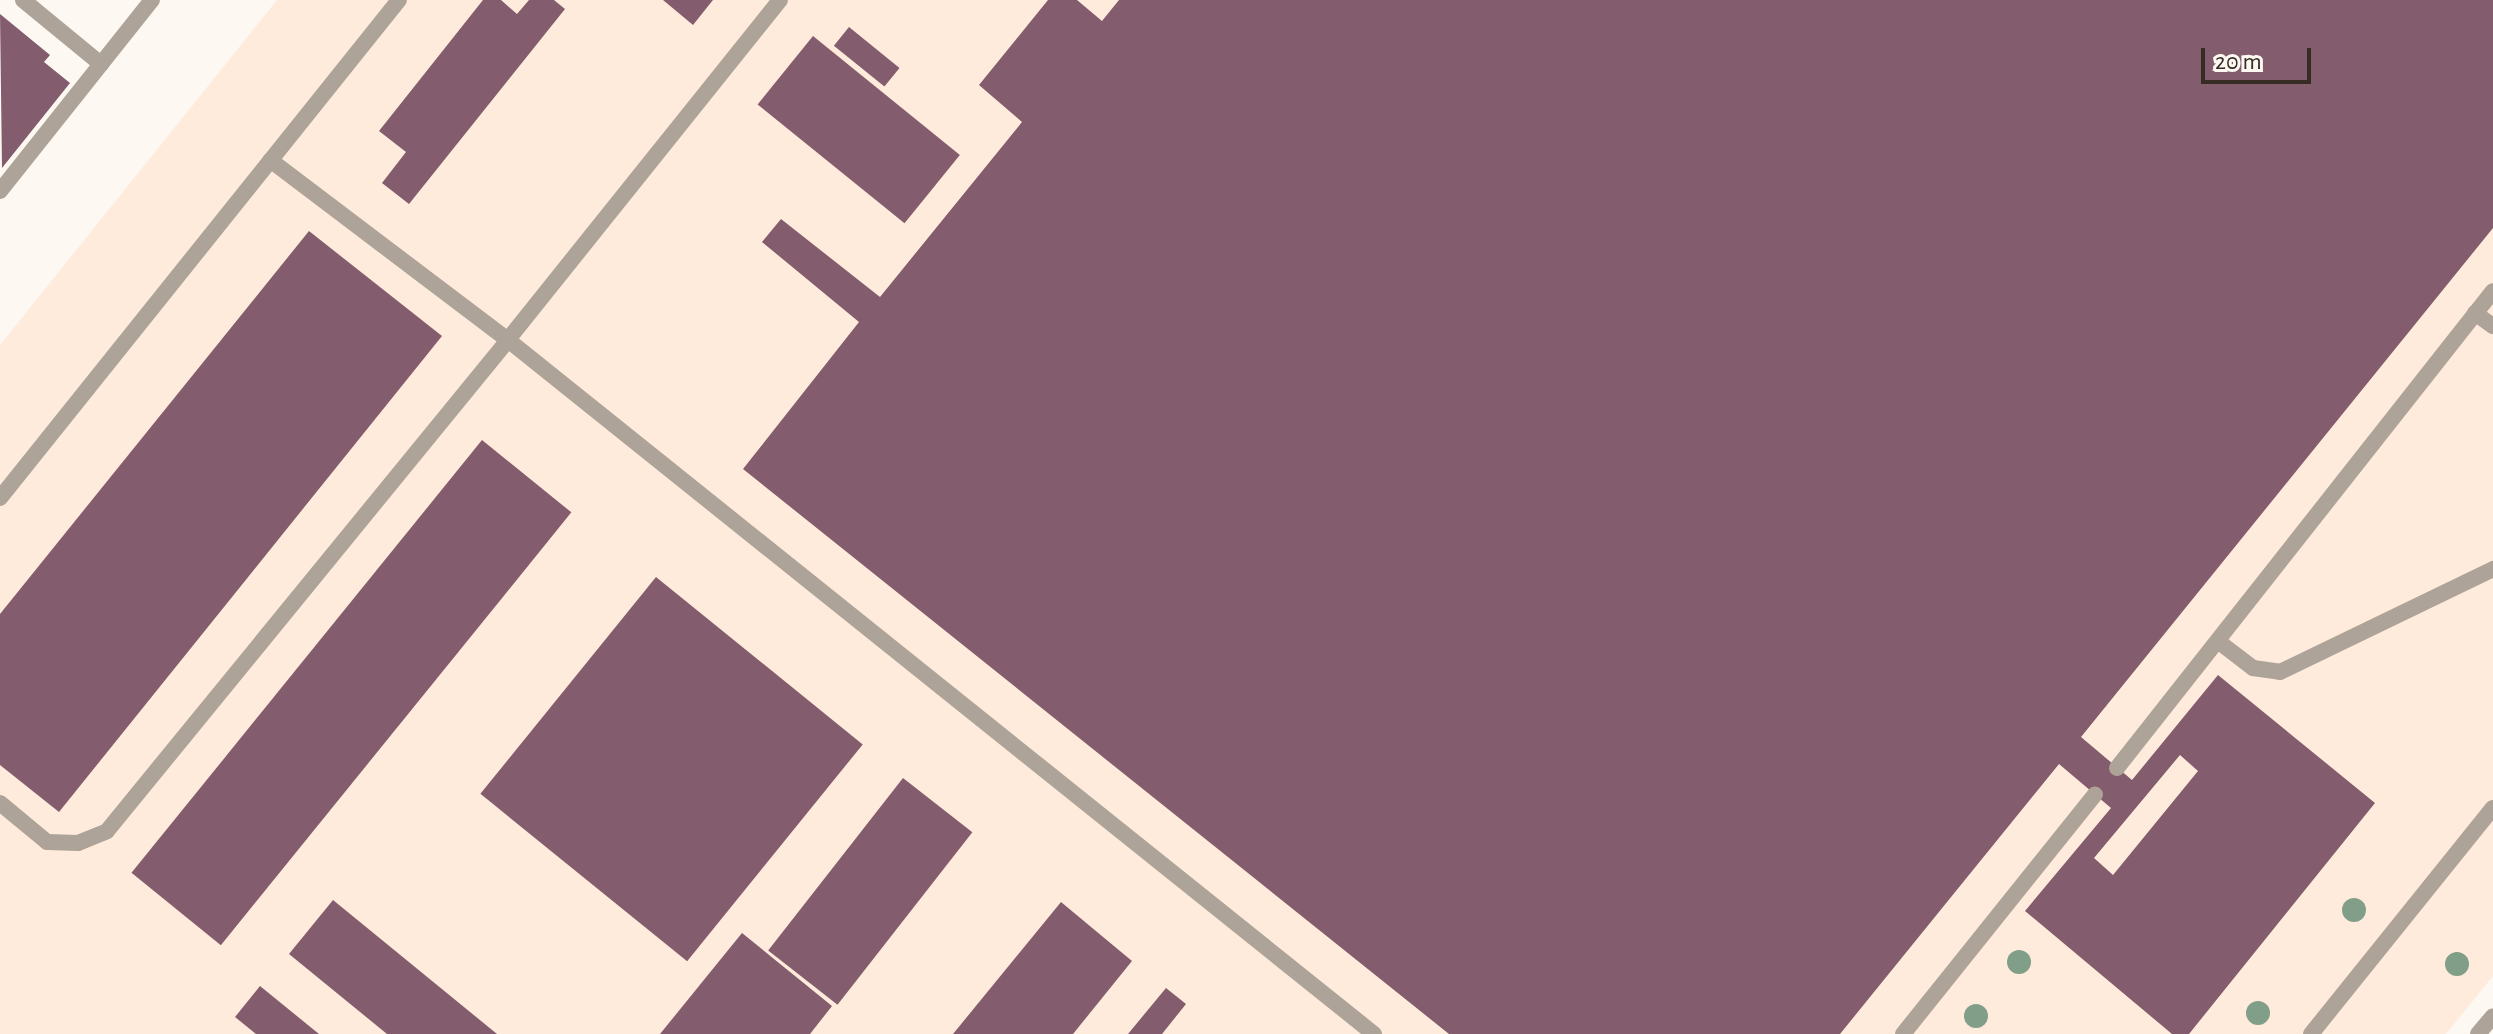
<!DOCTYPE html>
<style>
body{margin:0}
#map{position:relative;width:2493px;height:1034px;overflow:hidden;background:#fef8f3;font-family:"Alegreya Sans",sans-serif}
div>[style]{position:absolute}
.industrial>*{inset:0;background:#ffebdb}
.building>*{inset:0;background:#835c6e;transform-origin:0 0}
.lane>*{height:16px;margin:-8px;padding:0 8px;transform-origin:8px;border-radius:8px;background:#ada398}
.trees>*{width:24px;height:24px;margin:-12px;border-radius:50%;background:#809e88}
span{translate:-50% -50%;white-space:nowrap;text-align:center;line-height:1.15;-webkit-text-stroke:8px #fef8f3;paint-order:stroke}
.scale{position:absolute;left:2201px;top:48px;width:110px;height:36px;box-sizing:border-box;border:4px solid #362c23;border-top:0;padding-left:10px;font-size:24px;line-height:28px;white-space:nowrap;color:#362c23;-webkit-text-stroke:6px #fef8f3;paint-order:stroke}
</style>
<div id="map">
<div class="industrial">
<i style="clip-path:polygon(277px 0,2493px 0,2493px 976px,2446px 1034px,0 1034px,0 345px)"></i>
</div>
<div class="building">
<i style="clip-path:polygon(483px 0,501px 0,517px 14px,529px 0,554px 0,565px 9px,409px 204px,382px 183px,406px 152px,379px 131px)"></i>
<i style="clip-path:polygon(663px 0,713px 0,693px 25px)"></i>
<i style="clip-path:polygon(evenodd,1048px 0,1077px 0,1102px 21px,1119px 0,2493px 0,2493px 228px,2081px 737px,2132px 780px,2218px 675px,2375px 803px,2189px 1034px,2172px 1034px,2025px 911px,2111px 808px,2059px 764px,1840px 1034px,1449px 1034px,743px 469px,859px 322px,762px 242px,781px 219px,880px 297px,1022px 122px,979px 85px,1048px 0,2180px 755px,2198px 771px,2113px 875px,2094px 858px,2180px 755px)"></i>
<i style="clip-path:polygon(0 14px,50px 55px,44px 62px,70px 83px,2px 168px)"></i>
<i style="left:849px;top:27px;width:65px;height:24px;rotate:39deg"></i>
<i style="left:813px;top:36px;width:189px;height:88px;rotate:39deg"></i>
<i style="clip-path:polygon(309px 231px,442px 336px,59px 812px,0 765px,0 614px)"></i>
<i style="left:482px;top:440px;width:115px;height:557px;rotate:39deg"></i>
<i style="left:656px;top:577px;width:266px;height:279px;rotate:39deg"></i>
<i style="left:903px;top:778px;width:88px;height:219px;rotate:38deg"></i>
<i style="clip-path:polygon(333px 900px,497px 1034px,387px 1034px,289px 954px)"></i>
<i style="clip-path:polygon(1061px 902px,1132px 961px,1073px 1034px,953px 1034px)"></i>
<i style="clip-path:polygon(742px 933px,832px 1006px,810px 1034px,660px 1034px)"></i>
<i style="clip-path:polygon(260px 986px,319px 1034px,256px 1034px,235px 1017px)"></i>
<i style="clip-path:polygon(1166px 988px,1186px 1004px,1162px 1034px,1128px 1034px)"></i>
</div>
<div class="lane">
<i style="left:23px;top:0;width:101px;rotate:39.4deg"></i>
<i style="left:780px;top:0;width:435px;rotate:128.7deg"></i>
<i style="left:508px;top:340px;width:1110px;rotate:38.71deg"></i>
<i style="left:0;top:191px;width:244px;rotate:-51.5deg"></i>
<i style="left:2475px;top:313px;width:22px;rotate:36deg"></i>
<i style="left:0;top:498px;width:638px;rotate:-51.3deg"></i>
<i style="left:2219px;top:642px;width:43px;rotate:37.4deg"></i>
<i style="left:2253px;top:668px;width:27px;rotate:8deg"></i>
<i style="left:2280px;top:672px;width:237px;rotate:-25.8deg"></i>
<i style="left:2117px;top:768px;width:607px;rotate:-51.75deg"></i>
<i style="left:0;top:803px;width:61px;rotate:39.7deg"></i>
<i style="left:47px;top:842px;width:31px;rotate:2deg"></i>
<i style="left:78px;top:843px;width:31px;rotate:-22deg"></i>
<i style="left:107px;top:831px;width:634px;rotate:-50.76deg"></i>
<i style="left:508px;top:340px;width:298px;rotate:-142.9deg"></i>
<i style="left:1903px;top:1034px;width:307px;rotate:-51.3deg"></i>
<i style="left:2311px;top:1034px;width:290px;rotate:-51.2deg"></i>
<i style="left:2478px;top:1034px;width:23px;rotate:-50deg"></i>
</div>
<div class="trees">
<i style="left:2354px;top:910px"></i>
<i style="left:2019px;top:962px"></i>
<i style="left:2457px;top:964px"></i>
<i style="left:2258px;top:1013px"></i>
<i style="left:1976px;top:1016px"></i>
</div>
<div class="scale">20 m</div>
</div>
